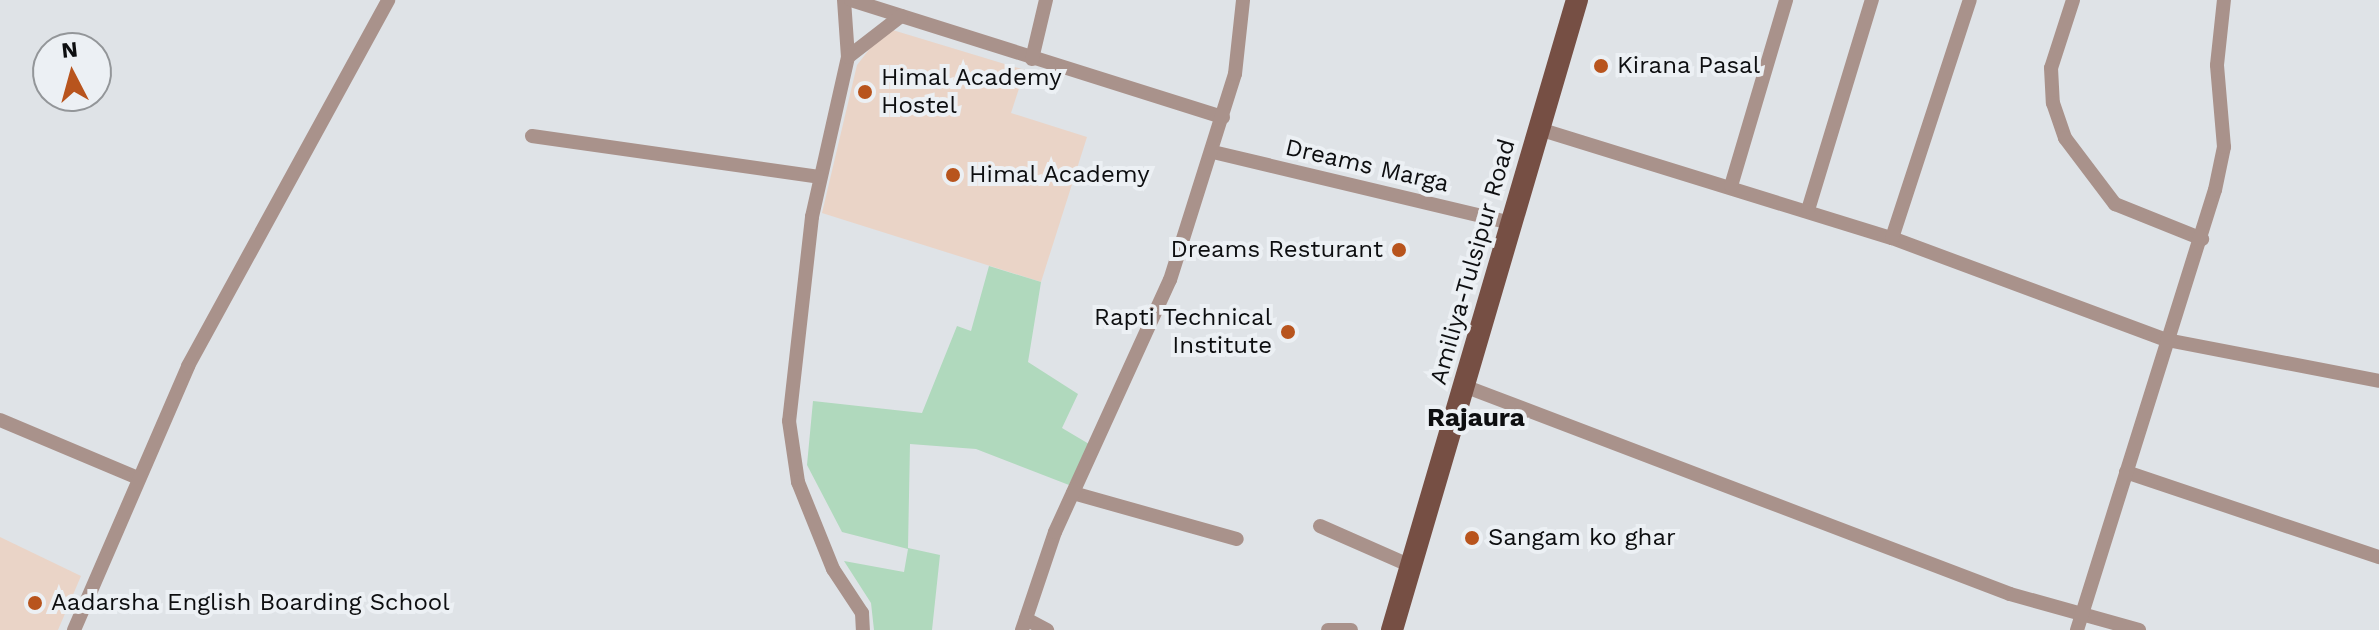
<!DOCTYPE html>
<style>
body{margin:0}
#map{position:relative;width:2379px;height:630px;overflow:hidden;background:#dfe3e7;font-family:"Work Sans",sans-serif}
div>[style]{position:absolute}
.education>*{inset:0;background:#ead4c7}
.green>*{inset:0;background:#b0d9bd}
.street>*{height:14px;margin:-7px;padding:0 7px;transform-origin:7px;border-radius:7px;background:#a9928b}
.primary>*{height:22px;margin:-11px;padding:0 11px;transform-origin:11px;border-radius:11px;background:#764f44}
.dots>*{width:22px;height:22px;translate:-50% -50%;box-sizing:border-box;border:4px solid #ecf0f4;border-radius:50%}
span{translate:-50% -50%;white-space:nowrap;text-align:center;line-height:1.15;-webkit-text-stroke:8px #ecf0f4;paint-order:stroke}
.poi-label{font-size:24px;color:#0d0e10}
.left{translate:0 -50%;text-align:left}
.right{translate:-100% -50%;text-align:right}
.street-label{font-size:24px;color:#0d0e10}
.neighbourhood-label{font-size:26px;color:#0d0e10;font-weight:700}
.north{position:absolute;left:32px;top:32px;width:80px;height:80px;box-sizing:border-box;background:#ecf0f4;border:2px solid #939699;border-radius:50%;rotate:354deg;font-size:22px;font-weight:700;line-height:32px;text-align:center;color:#0d0e10}
.north::after{content:'';display:block;margin:auto;width:28px;height:36px;background:#b8541d;clip-path:polygon(50% 0,100% 100%,50% 72%,0 100%)}
</style>
<div id="map">
<div class="education">
<i style="clip-path:polygon(886px 28px,1025px 70px,1011px 113px,1087px 137px,1041px 282px,822px 213px,857px 65px)"></i>
<i style="clip-path:polygon(0 537px,81px 576px,58px 630px,0 630px)"></i>
</div>
<div class="green">
<i style="clip-path:polygon(989px 266px,1041px 282px,1028px 362px,1078px 394px,1062px 428px,1089px 444px,1069px 485px,976px 449px,910px 444px,908px 548px,940px 555px,932px 630px,874px 630px,871px 603px,844px 561px,904px 572px,908px 549px,842px 532px,807px 465px,813px 401px,922px 413px,957px 326px,971px 331px)"></i>
</div>
<div class="street">
<i style="left:844px;top:0;width:57px;rotate:86deg"></i>
<i style="left:848px;top:57px;width:164px;rotate:102.7deg"></i>
<i style="left:812px;top:217px;width:205px;rotate:96.4deg"></i>
<i style="left:789px;top:421px;width:62px;rotate:81.6deg"></i>
<i style="left:798px;top:482px;width:94px;rotate:68.1deg"></i>
<i style="left:833px;top:569px;width:53px;rotate:56.6deg"></i>
<i style="left:862px;top:613px;width:17px;rotate:87deg"></i>
<i style="left:851px;top:0;width:390px;rotate:17.5deg"></i>
<i style="left:2073px;top:0;width:71px;rotate:107.9deg"></i>
<i style="left:2051px;top:68px;width:35px;rotate:87deg"></i>
<i style="left:2053px;top:103px;width:37px;rotate:71deg"></i>
<i style="left:2065px;top:138px;width:83px;rotate:52.9deg"></i>
<i style="left:2115px;top:204px;width:94px;rotate:21.9deg"></i>
<i style="left:848px;top:57px;width:67px;rotate:-37.7deg"></i>
<i style="left:1032px;top:59px;width:61px;rotate:-76.7deg"></i>
<i style="left:1539px;top:129px;width:369px;rotate:17.2deg"></i>
<i style="left:1892px;top:238px;width:293px;rotate:20.4deg"></i>
<i style="left:2167px;top:340px;width:216px;rotate:10.9deg"></i>
<i style="left:532px;top:136px;width:290px;rotate:8.1deg"></i>
<i style="left:1213px;top:152px;width:307px;rotate:13.4deg"></i>
<i style="left:1731px;top:186px;width:194px;rotate:-73.5deg"></i>
<i style="left:1808px;top:210px;width:220px;rotate:-73.1deg"></i>
<i style="left:1892px;top:238px;width:250px;rotate:-71.9deg"></i>
<i style="left:1464px;top:386px;width:584px;rotate:20.85deg"></i>
<i style="left:2010px;top:594px;width:134px;rotate:15.6deg"></i>
<i style="left:0;top:420px;width:150px;rotate:22.8deg"></i>
<i style="left:2126px;top:472px;width:267px;rotate:18.6deg"></i>
<i style="left:1073px;top:493px;width:170px;rotate:15.7deg"></i>
<i style="left:1320px;top:526px;width:99px;rotate:23.7deg"></i>
<i style="left:1026px;top:619px;width:24px;rotate:28deg"></i>
<i style="left:74px;top:630px;width:288px;rotate:-66.6deg"></i>
<i style="left:188px;top:366px;width:417px;rotate:-61.3deg"></i>
<i style="left:1022px;top:630px;width:103px;rotate:-71.4deg"></i>
<i style="left:1055px;top:532px;width:277px;rotate:-65.5deg"></i>
<i style="left:1170px;top:280px;width:216px;rotate:-72.5deg"></i>
<i style="left:1235px;top:74px;width:74px;rotate:-83.8deg"></i>
<i style="left:1328px;top:630px;width:23px"></i>
<i style="left:2077px;top:630px;width:461px;rotate:-72.6deg"></i>
<i style="left:2215px;top:190px;width:44px;rotate:-78.2deg"></i>
<i style="left:2224px;top:147px;width:82px;rotate:-94.9deg"></i>
<i style="left:2217px;top:65px;width:65px;rotate:-83.9deg"></i>
</div>
<div class="primary">
<i style="left:1392px;top:630px;width:657px;rotate:-73.64deg"></i>
</div>
<div class="dots">
<i style="left:1601px;top:66px;background:#b8541d"></i>
<i style="left:865px;top:92px;background:#b8541d"></i>
<i style="left:953px;top:175px;background:#b8541d"></i>
<i style="left:1399px;top:250px;background:#b8541d"></i>
<i style="left:1288px;top:332px;background:#b8541d"></i>
<i style="left:1472px;top:538px;background:#b8541d"></i>
<i style="left:35px;top:603px;background:#b8541d"></i>
</div>
<div class="poi-label">
<span class="left" style="left:1617px;top:66px">Kirana Pasal</span>
<span class="left" style="left:881px;top:92px">Himal Academy<br>Hostel</span>
<span class="left" style="left:969px;top:175px">Himal Academy</span>
<span class="right" style="left:1383px;top:250px">Dreams Resturant</span>
<span class="right" style="left:1272px;top:332px">Rapti Technical<br>Institute</span>
<span class="left" style="left:1488px;top:538px">Sangam ko ghar</span>
<span class="left" style="left:51px;top:603px">Aadarsha English Boarding School</span>
</div>
<div class="street-label">
<span style="left:1367px;top:166px;rotate:13deg">Dreams Marga</span>
<span style="left:1473px;top:262px;rotate:-74deg">Amiliya-Tulsipur Road</span>
</div>
<div class="neighbourhood-label">
<span style="left:1476px;top:418px">Rajaura</span>
</div>
<div class="north">N</div>
</div>
